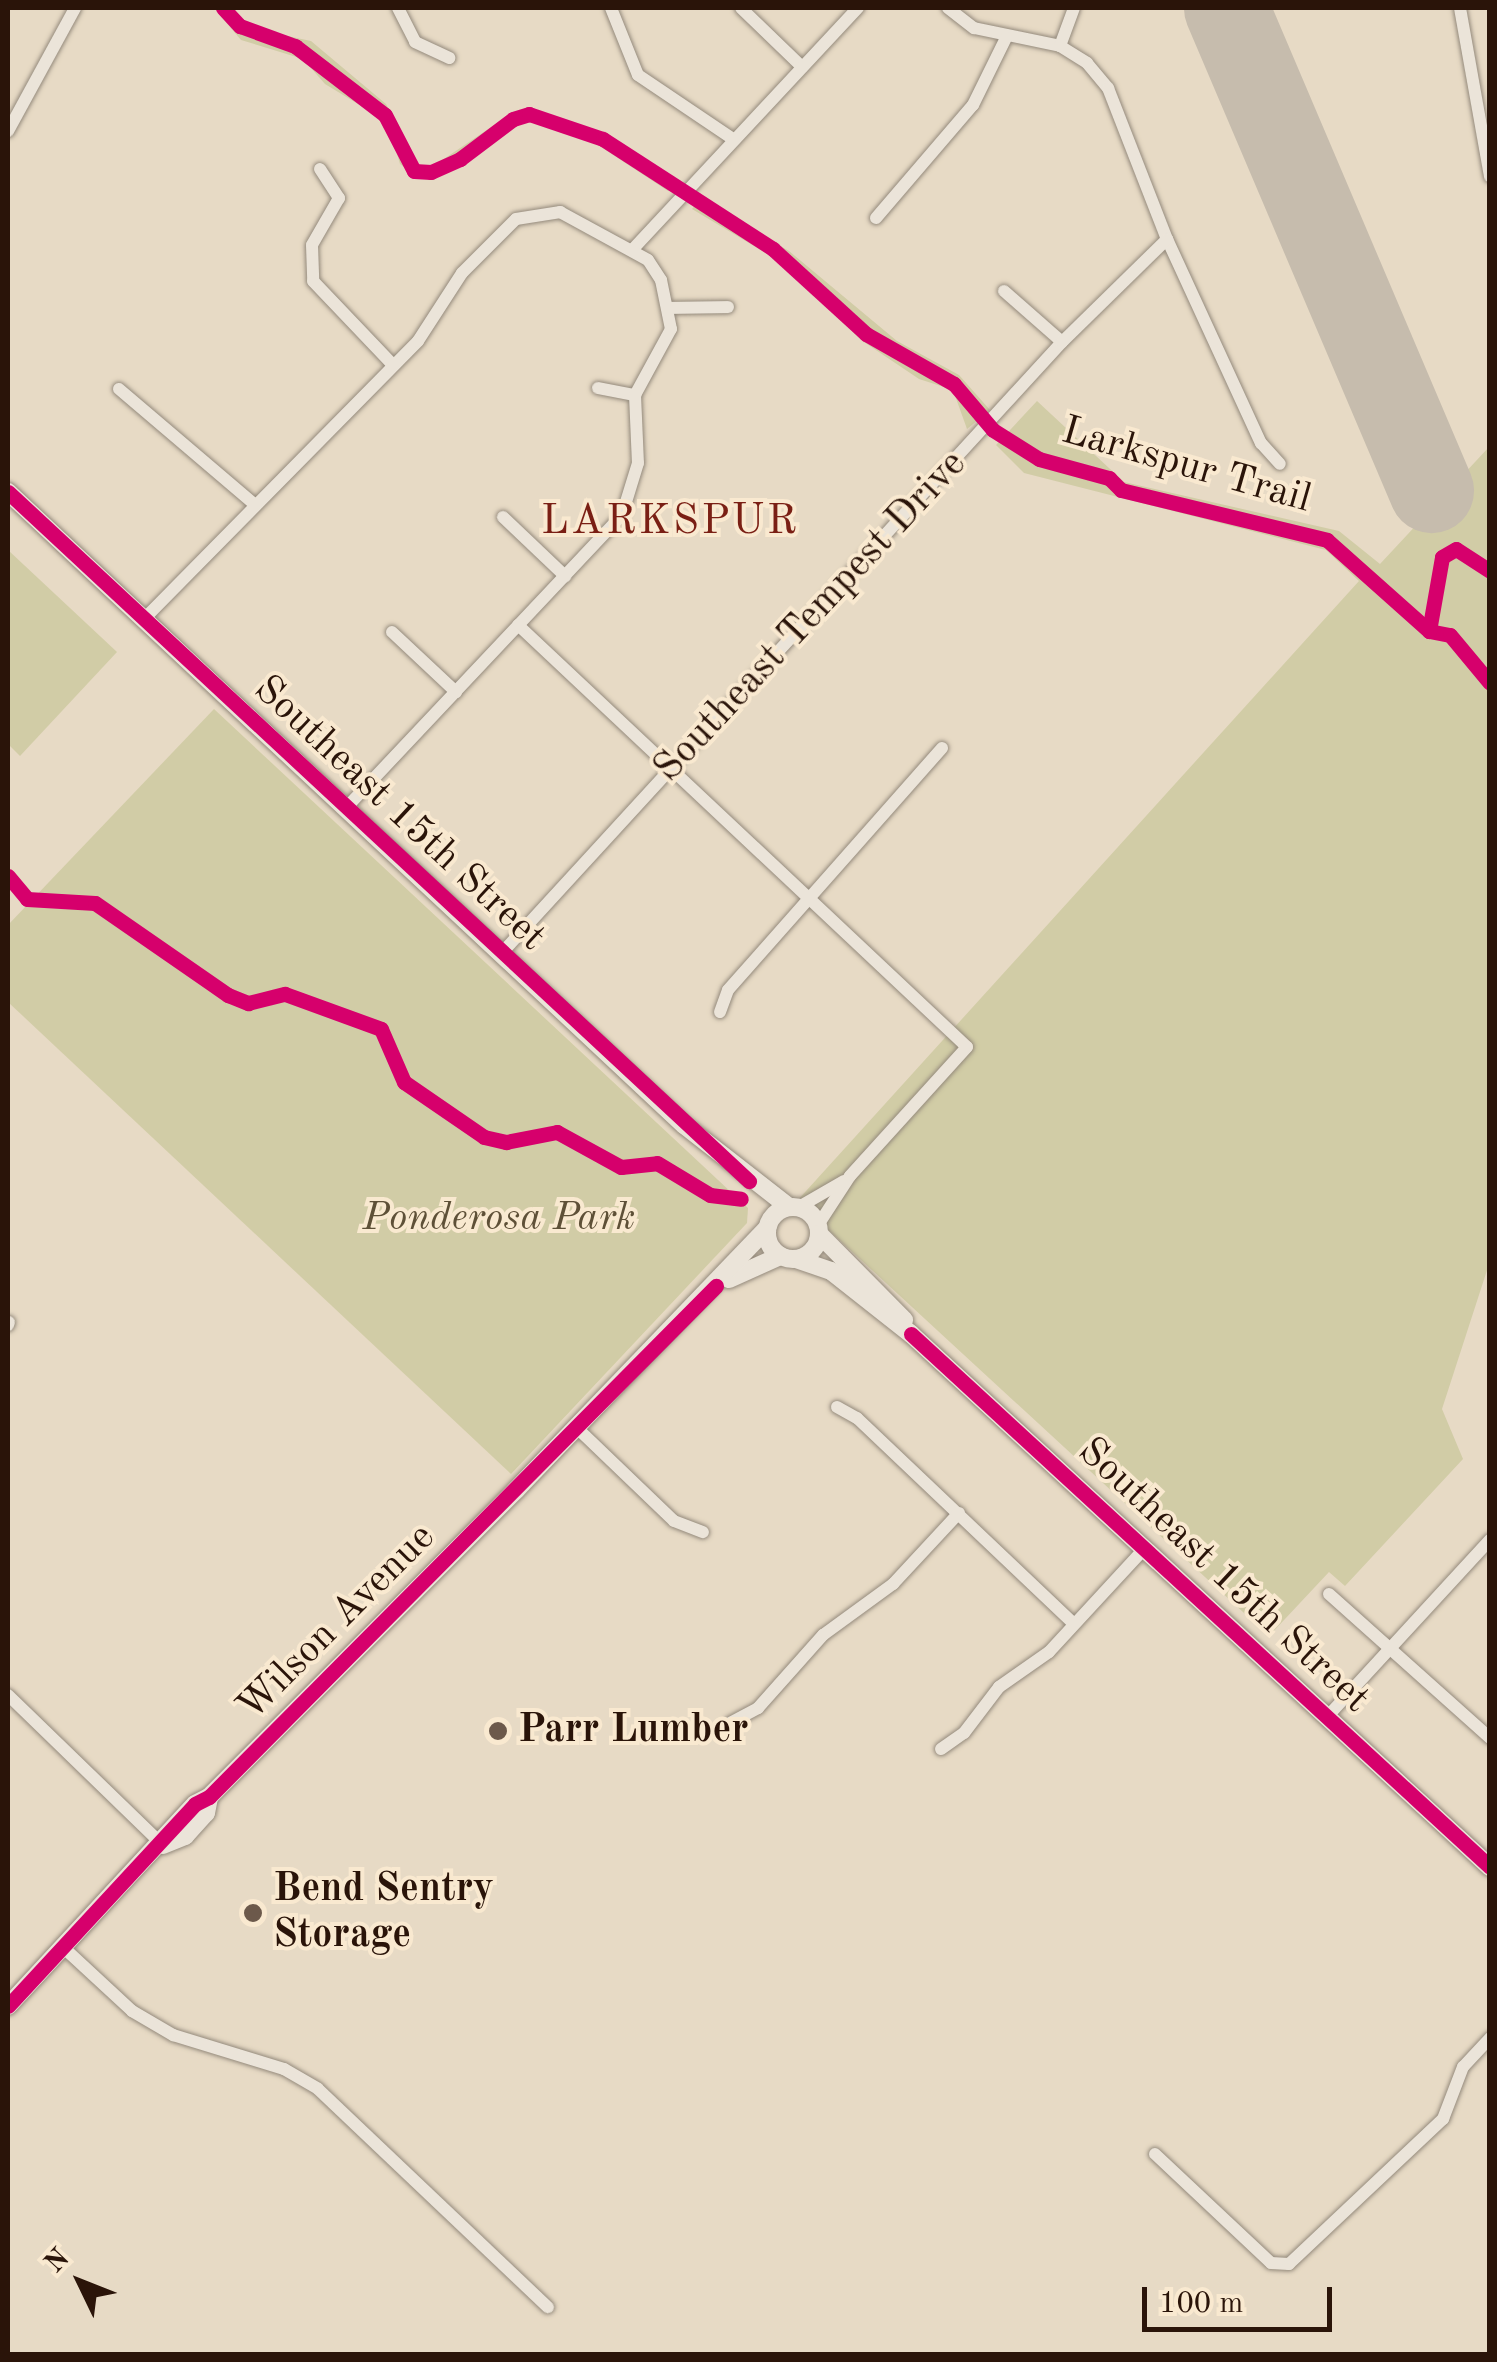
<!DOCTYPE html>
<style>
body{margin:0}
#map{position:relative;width:1497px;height:2362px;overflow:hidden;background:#e7dac5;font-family:"Old Standard TT",serif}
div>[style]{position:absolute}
.green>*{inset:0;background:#d1cca6}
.runway>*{height:85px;margin:-42.5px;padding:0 42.5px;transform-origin:42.5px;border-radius:42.5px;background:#c6bcad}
.roads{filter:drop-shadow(0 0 2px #948a7c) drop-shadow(0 0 2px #948a7c)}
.street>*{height:12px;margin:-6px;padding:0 6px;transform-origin:6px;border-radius:6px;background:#ebe4d9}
.secondary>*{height:18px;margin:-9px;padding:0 9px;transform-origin:9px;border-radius:9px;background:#ebe4d9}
.secondary>.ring{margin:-9px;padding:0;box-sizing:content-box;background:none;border:18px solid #ebe4d9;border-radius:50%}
.cycleway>*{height:15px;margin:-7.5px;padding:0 7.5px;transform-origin:7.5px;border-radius:7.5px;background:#d6006c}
.dots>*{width:28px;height:28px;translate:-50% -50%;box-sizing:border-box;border:5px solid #f9e9d0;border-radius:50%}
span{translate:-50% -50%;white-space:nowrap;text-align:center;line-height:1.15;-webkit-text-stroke:8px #f9e9d0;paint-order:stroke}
.street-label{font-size:40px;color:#2a1409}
.park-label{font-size:40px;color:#5e5037;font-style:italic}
.poi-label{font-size:40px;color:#2a1409;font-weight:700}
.left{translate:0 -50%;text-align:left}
.neighbourhood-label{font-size:42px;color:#7a1f14;letter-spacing:2.5px}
.frame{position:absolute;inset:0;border:10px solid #2a1409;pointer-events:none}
.north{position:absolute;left:30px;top:2232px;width:100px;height:100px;-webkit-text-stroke:8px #f9e9d0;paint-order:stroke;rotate:313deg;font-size:28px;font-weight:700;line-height:40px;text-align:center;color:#2a1409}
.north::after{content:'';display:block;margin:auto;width:35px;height:45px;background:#2a1409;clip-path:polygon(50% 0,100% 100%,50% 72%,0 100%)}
.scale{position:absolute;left:1142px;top:2287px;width:190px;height:45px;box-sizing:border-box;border:5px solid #2a1409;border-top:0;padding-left:12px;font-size:30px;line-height:35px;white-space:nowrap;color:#2a1409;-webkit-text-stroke:8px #f9e9d0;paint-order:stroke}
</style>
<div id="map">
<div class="green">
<i style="clip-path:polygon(214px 8px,228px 8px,254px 29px,311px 41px,386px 104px,418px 167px,432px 167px,506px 117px,531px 112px,592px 131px,674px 185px,668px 191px,589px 139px,530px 121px,509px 126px,463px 162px,418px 178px,400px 164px,391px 133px,376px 115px,325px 84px,303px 59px,241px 40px)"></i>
<i style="clip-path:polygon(701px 199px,789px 251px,897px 341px,959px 375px,990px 410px,967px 429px,953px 390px,919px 379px,861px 340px,781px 262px,692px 209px)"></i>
<i style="clip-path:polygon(1037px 401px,1124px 482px,1339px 531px,1380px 564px,1489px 447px,1490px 1261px,1442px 1409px,1463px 1459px,1345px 1586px,1329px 1572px,1269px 1636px,797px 1201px,1359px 581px,1326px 550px,1024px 473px,996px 445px)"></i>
<i style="clip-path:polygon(8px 550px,117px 652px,20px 756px,8px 744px)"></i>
<i style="clip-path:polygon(214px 709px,748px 1208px,747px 1223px,511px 1474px,8px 1002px,8px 925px)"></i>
</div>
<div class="runway">
<i style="left:1226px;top:8px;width:524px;rotate:66.96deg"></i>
</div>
<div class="roads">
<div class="street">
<i style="left:398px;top:8px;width:38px;rotate:63deg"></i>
<i style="left:415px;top:42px;width:38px;rotate:25deg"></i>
<i style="left:611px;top:8px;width:72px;rotate:68.1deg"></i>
<i style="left:638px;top:75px;width:115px;rotate:34deg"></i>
<i style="left:741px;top:8px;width:85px;rotate:44deg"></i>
<i style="left:948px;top:8px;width:33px;rotate:38deg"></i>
<i style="left:974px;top:28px;width:88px;rotate:11.8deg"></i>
<i style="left:1060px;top:46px;width:32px;rotate:32deg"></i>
<i style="left:1087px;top:63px;width:33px;rotate:50deg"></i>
<i style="left:1108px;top:88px;width:162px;rotate:68.7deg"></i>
<i style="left:1167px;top:239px;width:225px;rotate:65.3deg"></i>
<i style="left:1261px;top:443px;width:28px;rotate:48deg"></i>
<i style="left:1460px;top:8px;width:171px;rotate:79.9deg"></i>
<i style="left:1060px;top:46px;width:40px;rotate:-69.8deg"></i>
<i style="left:8px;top:131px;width:140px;rotate:-61.4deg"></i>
<i style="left:320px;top:169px;width:35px;rotate:57deg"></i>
<i style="left:339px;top:198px;width:54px;rotate:119.9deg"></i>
<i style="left:312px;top:245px;width:36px;rotate:88deg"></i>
<i style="left:313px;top:281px;width:116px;rotate:46.4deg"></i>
<i style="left:876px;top:218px;width:149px;rotate:-49.4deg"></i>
<i style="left:973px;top:105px;width:75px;rotate:-63.8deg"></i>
<i style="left:633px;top:249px;width:330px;rotate:-47deg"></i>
<i style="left:1004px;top:291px;width:77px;rotate:41.3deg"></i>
<i style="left:670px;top:308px;width:58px;rotate:-1deg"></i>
<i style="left:598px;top:388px;width:38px;rotate:11deg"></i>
<i style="left:119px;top:389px;width:177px;rotate:40.4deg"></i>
<i style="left:503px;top:517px;width:86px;rotate:43.6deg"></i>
<i style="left:144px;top:619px;width:390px;rotate:-45.4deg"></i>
<i style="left:418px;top:341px;width:81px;rotate:-57.1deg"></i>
<i style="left:462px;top:273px;width:76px;rotate:-45deg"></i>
<i style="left:516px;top:219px;width:45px;rotate:-9deg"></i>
<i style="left:560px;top:212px;width:100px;rotate:28.6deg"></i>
<i style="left:648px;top:260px;width:24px;rotate:57deg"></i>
<i style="left:661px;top:280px;width:50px;rotate:78.5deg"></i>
<i style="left:671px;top:329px;width:75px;rotate:118.6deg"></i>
<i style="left:635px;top:395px;width:68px;rotate:87.5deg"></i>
<i style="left:638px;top:463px;width:54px;rotate:107.1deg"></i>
<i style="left:622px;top:515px;width:403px;rotate:133.3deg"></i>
<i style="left:518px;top:625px;width:616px;rotate:43.22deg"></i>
<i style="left:967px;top:1047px;width:174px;rotate:132.2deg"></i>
<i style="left:850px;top:1176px;width:59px;rotate:123.1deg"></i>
<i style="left:392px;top:632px;width:88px;rotate:43.2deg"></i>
<i style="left:500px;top:955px;width:832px;rotate:-47.49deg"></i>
<i style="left:1062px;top:342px;width:147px;rotate:-44.4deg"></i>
<i style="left:720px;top:1012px;width:23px;rotate:-70deg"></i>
<i style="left:728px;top:990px;width:323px;rotate:-48.5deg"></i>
<i style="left:799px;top:1207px;width:52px;rotate:-30deg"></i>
<i style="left:8px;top:1325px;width:3px;rotate:-72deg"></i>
<i style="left:837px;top:1407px;width:23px;rotate:29deg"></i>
<i style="left:857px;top:1418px;width:299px;rotate:43.5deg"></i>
<i style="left:577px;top:1428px;width:134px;rotate:43.8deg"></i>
<i style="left:674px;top:1521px;width:31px;rotate:21deg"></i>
<i style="left:1329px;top:1594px;width:216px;rotate:41.8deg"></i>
<i style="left:8px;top:1695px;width:216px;rotate:44.1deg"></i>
<i style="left:1327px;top:1717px;width:241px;rotate:-47.4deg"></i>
<i style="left:730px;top:1723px;width:32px;rotate:-28deg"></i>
<i style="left:758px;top:1708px;width:98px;rotate:-48.3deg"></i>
<i style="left:823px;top:1635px;width:87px;rotate:-36.1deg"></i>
<i style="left:893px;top:1584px;width:97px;rotate:-47.1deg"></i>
<i style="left:941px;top:1749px;width:28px;rotate:-35deg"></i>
<i style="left:964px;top:1733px;width:58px;rotate:-52.7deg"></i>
<i style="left:999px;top:1687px;width:61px;rotate:-35deg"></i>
<i style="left:1049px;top:1652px;width:140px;rotate:-47.3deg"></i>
<i style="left:64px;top:1948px;width:93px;rotate:42.8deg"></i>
<i style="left:132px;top:2011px;width:48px;rotate:30.3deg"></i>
<i style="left:173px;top:2035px;width:116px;rotate:17deg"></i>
<i style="left:284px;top:2069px;width:39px;rotate:30deg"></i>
<i style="left:318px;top:2089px;width:317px;rotate:43.5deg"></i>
<i style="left:1155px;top:2154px;width:159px;rotate:43.2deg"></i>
<i style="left:1271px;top:2263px;width:18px;rotate:3deg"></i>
<i style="left:1289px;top:2264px;width:212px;rotate:-43.3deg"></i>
<i style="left:1443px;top:2119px;width:56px;rotate:-69deg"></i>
<i style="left:1463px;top:2067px;width:40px;rotate:-47deg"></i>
</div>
<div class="secondary">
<i style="left:8px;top:492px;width:926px;rotate:43.12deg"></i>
<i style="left:684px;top:1125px;width:133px;rotate:38deg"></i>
<i class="ring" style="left:767px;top:1207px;width:34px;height:34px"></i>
<i style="left:819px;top:1234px;width:121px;rotate:45.3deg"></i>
<i style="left:796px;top:1259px;width:37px;rotate:19deg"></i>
<i style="left:831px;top:1271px;width:102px;rotate:38.2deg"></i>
<i style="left:911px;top:1334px;width:787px;rotate:42.63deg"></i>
<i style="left:729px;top:1279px;width:56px;rotate:-24.3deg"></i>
<i style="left:163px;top:1845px;width:24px;rotate:-22deg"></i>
<i style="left:185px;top:1836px;width:31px;rotate:-48deg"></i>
<i style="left:206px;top:1813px;width:16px;rotate:-79deg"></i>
<i style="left:8px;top:2006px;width:275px;rotate:-47.2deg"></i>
<i style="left:195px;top:1804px;width:16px;rotate:-27deg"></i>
<i style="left:209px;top:1797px;width:434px;rotate:-45deg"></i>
<i style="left:516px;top:1490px;width:363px;rotate:-46.2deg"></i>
</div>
</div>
<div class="cycleway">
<i style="left:223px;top:8px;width:25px;rotate:47deg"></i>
<i style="left:240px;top:26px;width:59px;rotate:20deg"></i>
<i style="left:295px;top:46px;width:113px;rotate:37.5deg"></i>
<i style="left:385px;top:115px;width:63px;rotate:62.6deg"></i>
<i style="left:414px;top:171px;width:17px;rotate:3deg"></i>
<i style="left:431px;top:172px;width:32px;rotate:-24deg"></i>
<i style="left:460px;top:159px;width:66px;rotate:-37deg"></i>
<i style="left:513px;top:119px;width:17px;rotate:-17deg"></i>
<i style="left:529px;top:114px;width:78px;rotate:18.7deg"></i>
<i style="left:603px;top:139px;width:202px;rotate:32.9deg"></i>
<i style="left:773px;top:249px;width:126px;rotate:42.4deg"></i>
<i style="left:866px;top:334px;width:101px;rotate:29.6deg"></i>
<i style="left:954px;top:384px;width:60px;rotate:49.7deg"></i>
<i style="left:993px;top:430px;width:54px;rotate:32.2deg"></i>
<i style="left:1039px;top:459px;width:73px;rotate:15.2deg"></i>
<i style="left:1109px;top:478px;width:17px;rotate:45deg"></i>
<i style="left:1121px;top:490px;width:212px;rotate:13.6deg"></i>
<i style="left:1327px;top:540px;width:137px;rotate:41.7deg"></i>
<i style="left:1429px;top:631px;width:21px;rotate:11deg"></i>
<i style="left:1450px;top:635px;width:62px;rotate:50.2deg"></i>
<i style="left:8px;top:492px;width:1012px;rotate:42.92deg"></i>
<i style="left:1429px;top:631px;width:75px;rotate:-80deg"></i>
<i style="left:1442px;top:557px;width:16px;rotate:-30deg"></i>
<i style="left:1456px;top:549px;width:40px;rotate:32.9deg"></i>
<i style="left:8px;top:876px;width:30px;rotate:50deg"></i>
<i style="left:27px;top:899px;width:68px;rotate:3.4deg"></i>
<i style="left:95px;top:903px;width:162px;rotate:34.7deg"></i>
<i style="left:228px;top:995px;width:22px;rotate:22deg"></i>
<i style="left:248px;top:1003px;width:38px;rotate:-14deg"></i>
<i style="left:285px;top:994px;width:102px;rotate:20deg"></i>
<i style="left:381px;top:1029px;width:58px;rotate:66.5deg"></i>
<i style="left:404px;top:1082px;width:97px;rotate:34.5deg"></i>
<i style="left:484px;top:1137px;width:23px;rotate:13deg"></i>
<i style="left:506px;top:1142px;width:52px;rotate:-11.1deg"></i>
<i style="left:557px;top:1132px;width:73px;rotate:28.7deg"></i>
<i style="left:621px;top:1167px;width:36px;rotate:-6deg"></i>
<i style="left:657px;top:1163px;width:62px;rotate:31.1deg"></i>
<i style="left:710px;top:1195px;width:31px;rotate:7deg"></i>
<i style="left:911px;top:1334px;width:787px;rotate:42.63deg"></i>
<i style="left:8px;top:2006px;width:275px;rotate:-47.2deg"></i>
<i style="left:195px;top:1804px;width:16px;rotate:-27deg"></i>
<i style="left:209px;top:1797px;width:720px;rotate:-45.23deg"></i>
</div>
<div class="dots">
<i style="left:498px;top:1731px;background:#6c594b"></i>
<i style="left:253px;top:1913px;background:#6c594b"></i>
</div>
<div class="street-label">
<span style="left:1186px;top:466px;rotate:16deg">Larkspur Trail</span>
<span style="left:811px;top:617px;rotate:-47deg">Southeast Tempest Drive</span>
<span style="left:399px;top:814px;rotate:43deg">Southeast 15th Street</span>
<span style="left:1223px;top:1576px;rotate:43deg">Southeast 15th Street</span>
<span style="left:337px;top:1623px;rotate:-45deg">Wilson Avenue</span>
</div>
<div class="park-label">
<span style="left:499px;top:1219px">Ponderosa Park</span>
</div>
<div class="poi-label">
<span class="left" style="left:518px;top:1731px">Parr Lumber</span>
<span class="left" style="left:273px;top:1913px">Bend Sentry<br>Storage</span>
</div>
<div class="neighbourhood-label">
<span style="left:670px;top:522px">LARKSPUR</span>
</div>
<div class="frame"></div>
<div class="north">N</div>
<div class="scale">100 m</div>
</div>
